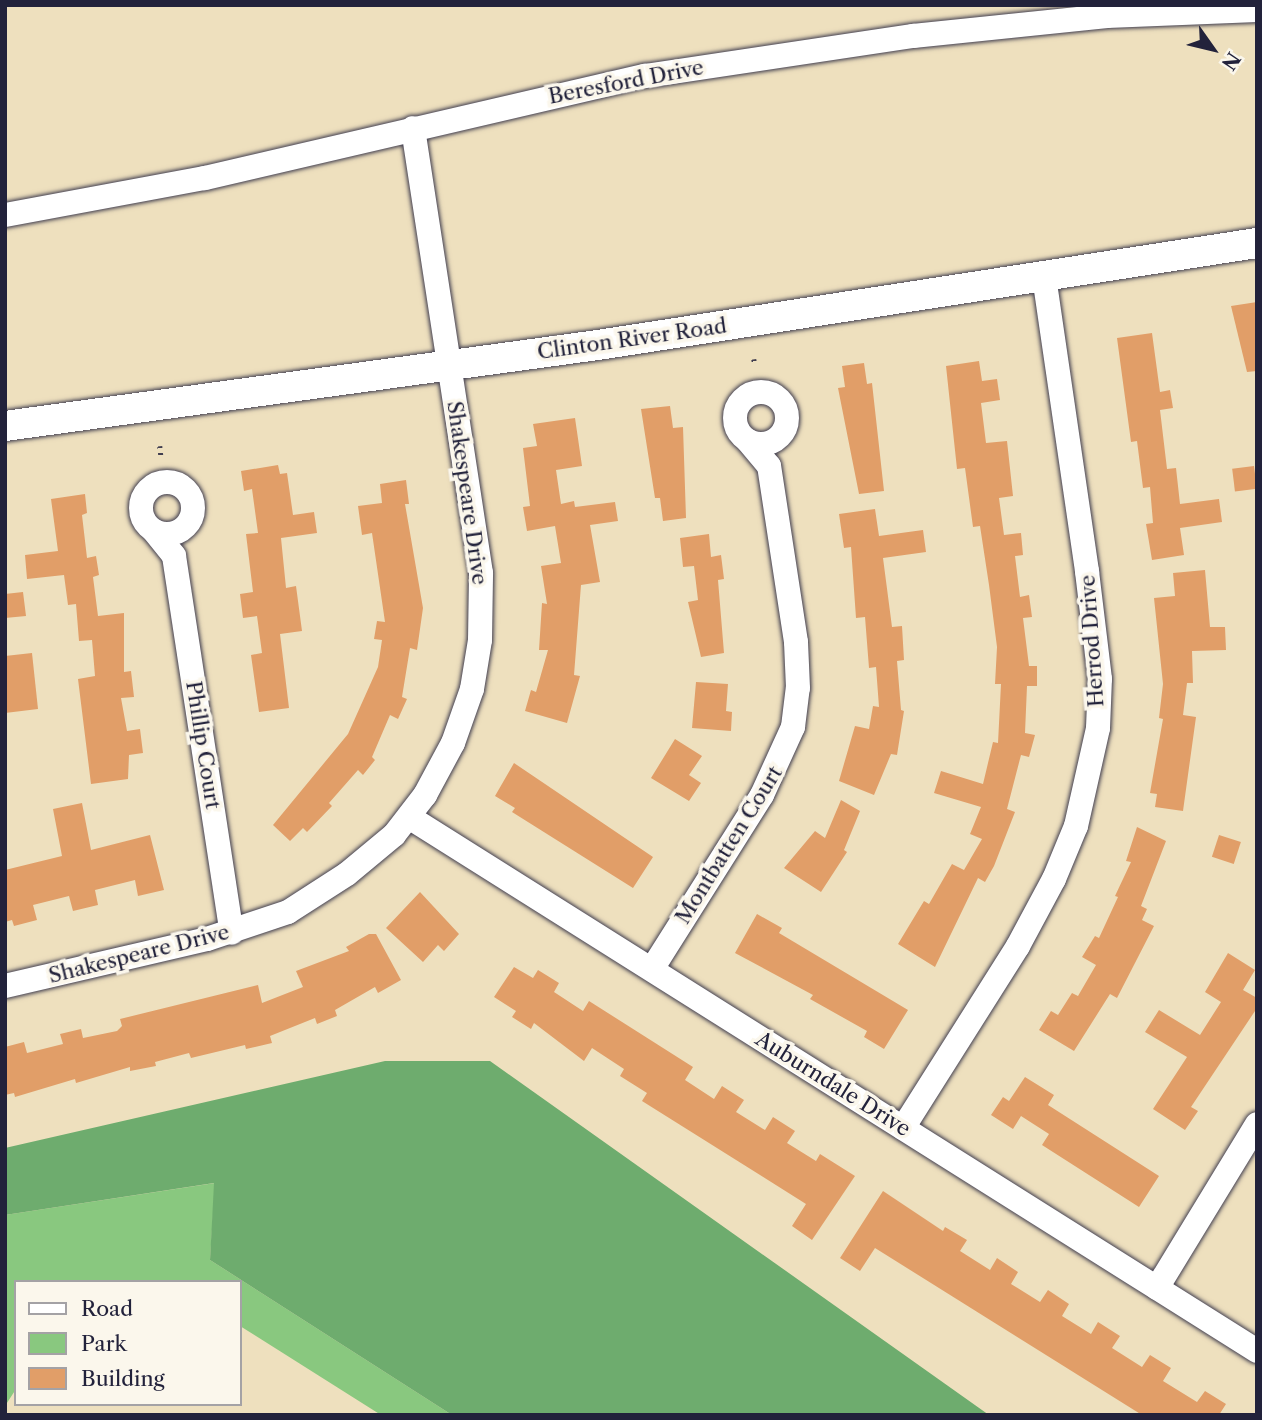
<!DOCTYPE html>
<style>
body{margin:0}
#map{position:relative;width:1262px;height:1420px;overflow:hidden;background:#eee0be;font-family:"Libre Caslon Text",serif}
div>[style]{position:absolute}
.green>*{inset:0;background:#89c87f}
.forest>*{inset:0;background:#6eac6e}
.building>*{inset:0;background:#e19e68;transform-origin:0 0}
.path>*{height:4.5px;margin-top:-2.25px;transform-origin:0;background:repeating-linear-gradient(90deg,#413e4f 0 2px,transparent 0 7px)}
.roads{filter:drop-shadow(0 0 2px #413e4f) drop-shadow(0 0 2px #413e4f)}
.minor>*{height:24px;margin:-12px;padding:0 12px;transform-origin:12px;border-radius:12px;background:#fff}
.minor>.ring{margin:-12px;padding:0;box-sizing:content-box;background:none;border:24px solid #fff;border-radius:50%}
.tertiary>*{height:30px;margin:-15px;padding:0 15px;transform-origin:15px;border-radius:15px;background:#fff}
span{translate:-50% -50%;white-space:nowrap;text-align:center;line-height:1.15;-webkit-text-stroke:7px #fbf7ec;paint-order:stroke}
.street-label{font-size:21px;color:#22223b}
.frame{position:absolute;inset:0;border:7px solid #22223b;pointer-events:none}
.legend{position:absolute;left:14px;top:1280px;width:228px;height:126px;box-sizing:border-box;background:#fbf7ec;border:2px solid #a4a2a5;margin:0;padding:9px 12px;list-style:none;font-size:21px;color:#22223b}
.legend li{display:flex;align-items:center;gap:14px;height:35px}
.legend b{width:35px;border:2px solid #a4a2a5}
.north{position:absolute;left:1178px;top:14px;width:70px;height:70px;-webkit-text-stroke:5px #fbf7ec;paint-order:stroke;rotate:124deg;font-size:19px;font-weight:700;line-height:28px;text-align:center;color:#22223b}
.north::after{content:'';display:block;margin:auto;width:24px;height:32px;background:#22223b;clip-path:polygon(50% 0,100% 100%,50% 72%,0 100%)}
</style>
<div id="map">
<div class="green">
<i style="clip-path:polygon(215px 1183px,210px 1260px,452px 1415px,381px 1415px,240px 1326px,240px 1282px,167px 1280px,16px 1282px,16px 1389px,5px 1406px,5px 1215px)"></i>
</div>
<div class="forest">
<i style="clip-path:polygon(385px 1061px,490px 1061px,989px 1415px,452px 1415px,210px 1260px,214px 1183px,5px 1215px,5px 1148px)"></i>
</div>
<div class="building">
<i style="clip-path:polygon(1257px 302px,1257px 371px,1247px 372px,1231px 306px)"></i>
<i style="clip-path:polygon(1152px 333px,1160px 392px,1170px 390px,1173px 408px,1160px 410px,1167px 469px,1176px 468px,1180px 504px,1219px 499px,1222px 522px,1180px 528px,1184px 555px,1152px 560px,1146px 524px,1153px 523px,1150px 487px,1143px 488px,1137px 441px,1131px 442px,1117px 338px)"></i>
<i style="clip-path:polygon(979px 361px,982px 381px,997px 379px,1000px 400px,981px 403px,986px 443px,1007px 441px,1013px 496px,999px 498px,1004px 535px,1021px 533px,1023px 555px,1015px 556px,1020px 597px,1029px 595px,1032px 617px,1023px 618px,1029px 666px,1037px 666px,1037px 686px,1027px 686px,1025px 733px,1035px 735px,1029px 757px,1021px 755px,1007px 809px,1015px 812px,994px 866px,985px 882px,978px 878px,935px 967px,898px 944px,924px 901px,929px 904px,952px 864px,964px 870px,982px 839px,970px 834px,981px 807px,934px 793px,941px 771px,983px 784px,993px 742px,998px 743px,1001px 684px,995px 684px,997px 647px,989px 585px,980px 526px,973px 527px,965px 468px,957px 469px,946px 366px)"></i>
<i style="clip-path:polygon(864px 363px,867px 384px,872px 383px,884px 491px,859px 494px,838px 388px,845px 387px,842px 366px)"></i>
<i style="clip-path:polygon(670px 406px,673px 428px,683px 427px,686px 518px,663px 521px,660px 498px,655px 498px,641px 409px)"></i>
<i style="clip-path:polygon(575px 418px,582px 466px,556px 470px,561px 504px,574px 501px,575px 507px,615px 502px,618px 521px,590px 525px,600px 582px,581px 585px,574px 675px,580px 676px,567px 723px,525px 711px,531px 690px,536px 692px,548px 650px,539px 650px,542px 603px,547px 604px,541px 566px,561px 563px,555px 526px,527px 531px,523px 507px,530px 506px,523px 448px,537px 446px,533px 424px)"></i>
<i style="clip-path:polygon(278px 465px,280px 474px,287px 473px,293px 515px,314px 512px,317px 533px,281px 538px,286px 588px,296px 586px,302px 631px,280px 634px,289px 708px,259px 712px,251px 655px,262px 653px,257px 616px,243px 618px,240px 594px,253px 592px,246px 534px,258px 533px,252px 489px,244px 491px,241px 471px)"></i>
<i style="left:1254px;top:466px;width:23px;height:22px;rotate:83deg"></i>
<i style="clip-path:polygon(406px 480px,409px 504px,405px 504px,423px 608px,417px 650px,410px 648px,402px 697px,407px 699px,398px 719px,390px 715px,372px 757px,375px 760px,363px 775px,358px 770px,329px 803px,332px 806px,307px 832px,303px 828px,290px 841px,273px 825px,348px 734px,378px 667px,382px 640px,374px 639px,377px 621px,385px 622px,372px 533px,362px 535px,358px 506px,382px 503px,380px 484px)"></i>
<i style="clip-path:polygon(85px 494px,87px 513px,82px 515px,87px 558px,96px 556px,99px 575px,93px 577px,98px 616px,124px 613px,124px 672px,131px 671px,134px 697px,121px 698px,127px 731px,140px 729px,143px 753px,129px 755px,128px 779px,91px 784px,78px 679px,95px 676px,92px 640px,79px 641px,76px 604px,68px 605px,64px 575px,27px 579px,25px 555px,58px 551px,51px 499px)"></i>
<i style="clip-path:polygon(875px 509px,879px 536px,923px 530px,926px 552px,883px 558px,892px 627px,902px 626px,904px 660px,897px 661px,901px 710px,904px 711px,897px 755px,891px 754px,874px 795px,839px 781px,855px 726px,869px 729px,873px 706px,879px 707px,876px 667px,869px 668px,865px 617px,856px 618px,851px 547px,844px 548px,839px 514px)"></i>
<i style="clip-path:polygon(709px 534px,711px 557px,721px 555px,724px 579px,718px 580px,724px 653px,701px 657px,688px 602px,698px 600px,694px 566px,683px 567px,680px 538px)"></i>
<i style="clip-path:polygon(1205px 570px,1210px 627px,1225px 627px,1226px 650px,1192px 651px,1193px 683px,1187px 683px,1183px 715px,1196px 717px,1183px 811px,1155px 807px,1157px 794px,1150px 793px,1163px 719px,1159px 718px,1163px 684px,1154px 598px,1175px 596px,1173px 573px)"></i>
<i style="clip-path:polygon(23px 592px,26px 616px,5px 618px,5px 594px)"></i>
<i style="clip-path:polygon(32px 653px,38px 709px,5px 713px,5px 656px)"></i>
<i style="clip-path:polygon(696px 682px,728px 684px,726px 711px,732px 712px,731px 731px,692px 728px)"></i>
<i style="clip-path:polygon(675px 739px,702px 756px,689px 775px,701px 783px,689px 801px,651px 778px)"></i>
<i style="clip-path:polygon(514px 763px,653px 857px,633px 888px,512px 812px,515px 808px,495px 796px)"></i>
<i style="clip-path:polygon(841px 800px,860px 811px,844px 850px,847px 852px,821px 892px,784px 868px,815px 831px,825px 838px)"></i>
<i style="clip-path:polygon(82px 803px,91px 850px,150px 835px,164px 890px,138px 896px,135px 880px,95px 890px,98px 905px,73px 911px,69px 896px,33px 905px,37px 920px,14px 926px,12px 920px,5px 922px,5px 870px,62px 856px,53px 809px)"></i>
<i style="clip-path:polygon(1137px 827px,1166px 841px,1141px 906px,1147px 909px,1142px 920px,1154px 926px,1117px 998px,1110px 994px,1074px 1051px,1039px 1030px,1051px 1011px,1058px 1015px,1072px 993px,1078px 996px,1096px 965px,1082px 957px,1095px 936px,1099px 938px,1118px 897px,1115px 896px,1131px 862px,1126px 861px)"></i>
<i style="left:1219px;top:835px;width:23px;height:23px;rotate:18deg"></i>
<i style="clip-path:polygon(420px 892px,459px 934px,444px 951px,438px 945px,423px 962px,386px 928px)"></i>
<i style="clip-path:polygon(757px 914px,782px 928px,779px 933px,908px 1010px,884px 1049px,864px 1037px,867px 1031px,810px 999px,813px 995px,735px 953px)"></i>
<i style="clip-path:polygon(369px 934px,376px 934px,401px 980px,378px 993px,375px 987px,335px 1010px,337px 1016px,317px 1024px,315px 1018px,270px 1036px,272px 1043px,246px 1049px,245px 1045px,191px 1058px,189px 1053px,155px 1062px,156px 1066px,130px 1071px,130px 1067px,76px 1083px,75px 1079px,15px 1097px,14px 1093px,5px 1095px,5px 1047px,24px 1042px,27px 1053px,63px 1044px,60px 1034px,81px 1029px,83px 1038px,117px 1031px,122px 1026px,120px 1019px,258px 985px,262px 1003px,303px 987px,296px 971px,349px 951px,346px 947px)"></i>
<i style="clip-path:polygon(1228px 953px,1255px 970px,1243px 990px,1257px 998px,1257px 1008px,1191px 1107px,1198px 1111px,1185px 1130px,1153px 1109px,1187px 1057px,1145px 1032px,1159px 1010px,1200px 1035px,1221px 1002px,1205px 992px)"></i>
<i style="clip-path:polygon(514px 967px,533px 978px,538px 970px,559px 983px,554px 992px,583px 1011px,589px 1001px,693px 1067px,685px 1080px,714px 1099px,722px 1086px,744px 1100px,736px 1112px,765px 1130px,773px 1117px,795px 1131px,787px 1143px,816px 1161px,820px 1154px,855px 1176px,812px 1240px,792px 1226px,806px 1204px,642px 1101px,647px 1093px,620px 1076px,624px 1069px,592px 1048px,584px 1061px,534px 1023px,531px 1029px,512px 1017px,516px 1011px,494px 997px)"></i>
<i style="clip-path:polygon(1025px 1077px,1054px 1095px,1048px 1105px,1159px 1176px,1139px 1207px,1042px 1145px,1049px 1134px,1021px 1116px,1013px 1129px,991px 1115px,1003px 1097px,1009px 1101px)"></i>
<i style="clip-path:polygon(883px 1191px,943px 1231px,945px 1227px,967px 1240px,960px 1251px,990px 1270px,997px 1258px,1018px 1272px,1011px 1284px,1040px 1302px,1048px 1290px,1069px 1304px,1062px 1316px,1091px 1334px,1098px 1322px,1120px 1336px,1112px 1348px,1142px 1367px,1150px 1355px,1171px 1368px,1163px 1381px,1197px 1402px,1205px 1391px,1226px 1404px,1219px 1415px,1142px 1415px,875px 1248px,860px 1271px,840px 1258px)"></i>
</div>
<div class="path">
<i style="left:754px;top:359px;width:6px;rotate:81deg"></i>
<i style="left:160px;top:446px;width:9px;rotate:84deg"></i>
</div>
<div class="roads">
<div class="minor">
<i style="left:5px;top:215px;width:203px;rotate:-10.5deg"></i>
<i style="left:205px;top:178px;width:452px;rotate:-13.1deg"></i>
<i style="left:645px;top:76px;width:271px;rotate:-8.5deg"></i>
<i style="left:913px;top:36px;width:195px;rotate:-5.9deg"></i>
<i style="left:1107px;top:16px;width:150px;rotate:-2.3deg"></i>
<i class="ring" style="left:735px;top:392px;width:28px;height:28px"></i>
<i class="ring" style="left:141px;top:482px;width:28px;height:28px"></i>
<i style="left:154px;top:531px;width:32px;rotate:51deg"></i>
<i style="left:174px;top:556px;width:381px;rotate:81.3deg"></i>
<i style="left:409px;top:817px;width:1002px;rotate:32.2deg"></i>
<i style="left:652px;top:969px;width:206px;rotate:-57.7deg"></i>
<i style="left:762px;top:795px;width:75px;rotate:-65.5deg"></i>
<i style="left:793px;top:727px;width:39px;rotate:-83deg"></i>
<i style="left:798px;top:688px;width:46px;rotate:-92.5deg"></i>
<i style="left:796px;top:642px;width:178px;rotate:-98.7deg"></i>
<i style="left:769px;top:466px;width:33px;rotate:-130deg"></i>
<i style="left:5px;top:986px;width:207px;rotate:-13.1deg"></i>
<i style="left:207px;top:939px;width:85px;rotate:-18.4deg"></i>
<i style="left:288px;top:912px;width:70px;rotate:-32.8deg"></i>
<i style="left:347px;top:874px;width:61px;rotate:-39.7deg"></i>
<i style="left:394px;top:835px;width:51px;rotate:-52.2deg"></i>
<i style="left:425px;top:795px;width:59px;rotate:-61.7deg"></i>
<i style="left:453px;top:743px;width:57px;rotate:-70.6deg"></i>
<i style="left:472px;top:689px;width:50px;rotate:-80.7deg"></i>
<i style="left:480px;top:640px;width:67px;rotate:-89.1deg"></i>
<i style="left:481px;top:573px;width:450px;rotate:-98.7deg"></i>
<i style="left:903px;top:1128px;width:215px;rotate:-57.7deg"></i>
<i style="left:1018px;top:946px;width:76px;rotate:-61.8deg"></i>
<i style="left:1054px;top:879px;width:57px;rotate:-67.5deg"></i>
<i style="left:1076px;top:826px;width:100px;rotate:-77.3deg"></i>
<i style="left:1098px;top:728px;width:49px;rotate:-87.7deg"></i>
<i style="left:1100px;top:679px;width:109px;rotate:-96.9deg"></i>
<i style="left:1087px;top:571px;width:299px;rotate:-98.3deg"></i>
<i style="left:1157px;top:1288px;width:192px;rotate:-58.6deg"></i>
</div>
<div class="tertiary">
<i style="left:5px;top:426px;width:599px;rotate:-7.78deg"></i>
<i style="left:598px;top:345px;width:667px;rotate:-8.8deg"></i>
</div>
</div>
<div class="street-label">
<span style="left:626px;top:82px;rotate:-11deg">Beresford Drive</span>
<span style="left:632px;top:339px;rotate:-8deg">Clinton River Road</span>
<span style="left:467px;top:493px;rotate:82deg">Shakespeare Drive</span>
<span style="left:1092px;top:641px;rotate:-94deg">Herrod Drive</span>
<span style="left:203px;top:745px;rotate:81deg">Phillip Court</span>
<span style="left:729px;top:845px;rotate:-58deg">Montbatten Court</span>
<span style="left:139px;top:954px;rotate:-14deg">Shakespeare Drive</span>
<span style="left:833px;top:1084px;rotate:32deg">Auburndale Drive</span>
</div>
<div class="frame"></div>
<ul class="legend">
<li><b style="height:9px;background:#fff"></b>Road</li>
<li><b style="height:19px;background:#89c87f"></b>Park</li>
<li><b style="height:19px;background:#e19e68"></b>Building</li>
</ul>
<div class="north">N</div>
</div>
